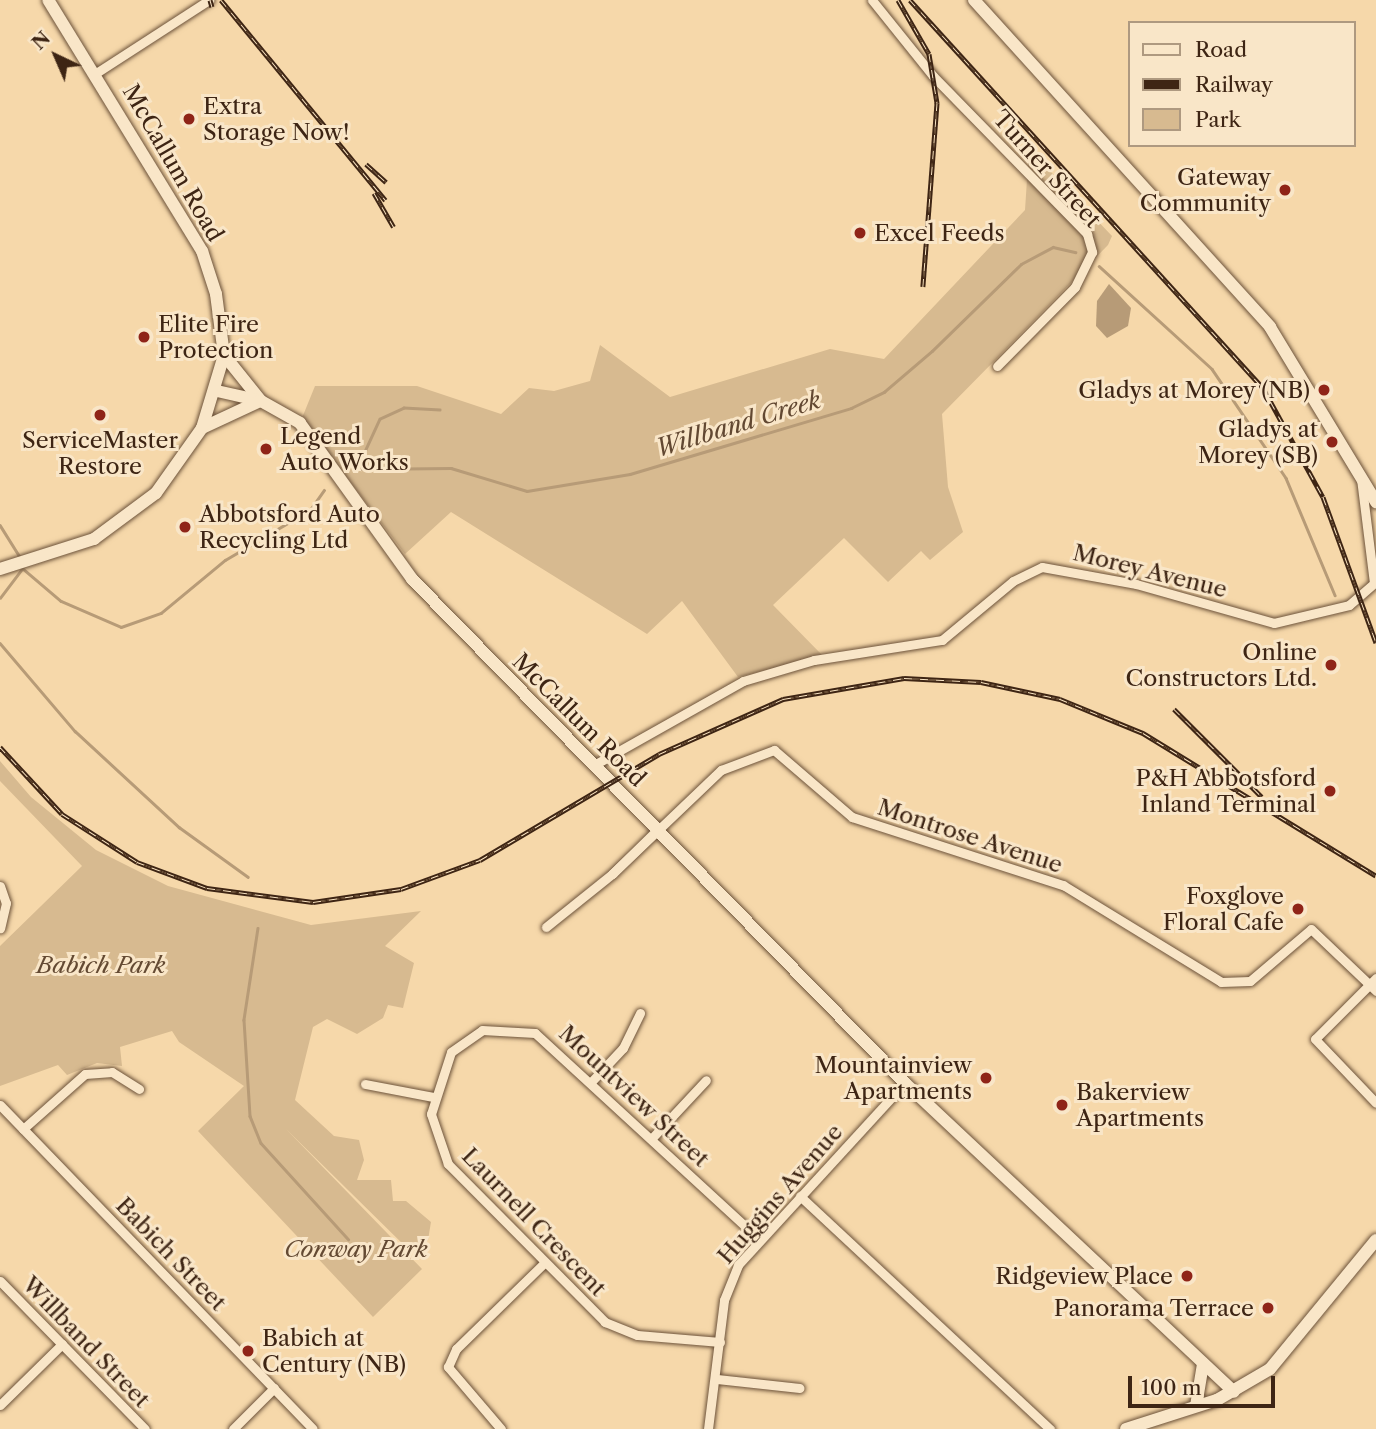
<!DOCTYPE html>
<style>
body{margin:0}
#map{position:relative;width:1376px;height:1429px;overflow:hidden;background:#f6d8aa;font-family:"Libre Caslon Text",serif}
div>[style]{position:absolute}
.green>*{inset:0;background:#d7ba90}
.water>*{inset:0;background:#b79b77}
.stream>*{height:2.5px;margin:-1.25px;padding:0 1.25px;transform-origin:1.25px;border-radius:1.25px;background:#b79b77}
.roads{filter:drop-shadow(0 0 2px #6c523a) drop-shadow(0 0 2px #6c523a)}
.street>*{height:9px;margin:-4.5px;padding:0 4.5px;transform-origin:4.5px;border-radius:4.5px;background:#f9e6c8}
.secondary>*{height:12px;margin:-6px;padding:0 6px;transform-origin:6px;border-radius:6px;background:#f9e6c8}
.rail>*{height:5px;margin-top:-2.5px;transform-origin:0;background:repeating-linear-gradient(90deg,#f9e6c8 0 8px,#3e2514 0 16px);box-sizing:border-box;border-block:2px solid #3e2514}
.dots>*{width:19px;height:19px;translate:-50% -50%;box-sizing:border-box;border:4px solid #f9e6c8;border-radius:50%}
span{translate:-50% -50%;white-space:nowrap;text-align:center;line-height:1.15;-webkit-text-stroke:6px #f9e6c8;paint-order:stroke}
.poi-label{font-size:23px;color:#3e2514}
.left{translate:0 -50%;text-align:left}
.right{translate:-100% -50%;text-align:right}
.street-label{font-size:23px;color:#3e2514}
.park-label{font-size:23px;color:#644a33;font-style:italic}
.water-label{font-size:24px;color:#624832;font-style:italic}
.legend{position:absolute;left:1128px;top:21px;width:228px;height:126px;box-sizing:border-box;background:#f9e6c8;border:2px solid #ae9980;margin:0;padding:9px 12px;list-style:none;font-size:21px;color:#3e2514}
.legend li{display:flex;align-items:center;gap:14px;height:35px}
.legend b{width:35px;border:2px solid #ae9980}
.north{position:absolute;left:21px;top:21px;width:70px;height:70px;-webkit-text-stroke:5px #f9e6c8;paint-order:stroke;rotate:316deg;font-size:19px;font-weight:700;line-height:28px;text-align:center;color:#3e2514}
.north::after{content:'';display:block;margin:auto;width:24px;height:32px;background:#3e2514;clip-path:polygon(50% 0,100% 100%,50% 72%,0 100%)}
.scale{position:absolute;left:1128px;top:1376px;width:147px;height:32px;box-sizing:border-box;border:4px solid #3e2514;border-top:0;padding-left:9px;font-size:21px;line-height:24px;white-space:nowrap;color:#3e2514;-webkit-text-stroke:5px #f9e6c8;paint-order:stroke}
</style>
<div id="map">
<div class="green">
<i style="clip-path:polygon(1029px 149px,1112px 236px,1108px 245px,942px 414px,948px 487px,963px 532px,930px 560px,921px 551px,888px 582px,844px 538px,773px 605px,823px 656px,738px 677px,682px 601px,647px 634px,451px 512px,405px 554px,302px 418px,315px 386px,417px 386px,501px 414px,529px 388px,554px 391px,590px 381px,600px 345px,670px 397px,830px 349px,884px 359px,1025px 210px)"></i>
<i style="clip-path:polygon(0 761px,31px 797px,96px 850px,168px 886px,311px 925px,421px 911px,385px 946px,414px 963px,403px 1008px,388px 1005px,383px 1018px,357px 1034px,327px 1019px,313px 1027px,295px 1100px,334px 1136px,359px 1140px,364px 1160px,357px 1180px,391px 1180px,393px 1201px,406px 1201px,431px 1222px,428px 1240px,412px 1253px,286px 1129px,422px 1269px,373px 1317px,198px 1131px,244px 1086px,179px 1042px,172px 1031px,120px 1047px,122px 1066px,97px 1063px,67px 1075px,58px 1065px,0 1086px,0 946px,82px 866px,0 781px)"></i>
</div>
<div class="water">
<i style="clip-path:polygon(1109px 284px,1131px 308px,1128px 326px,1107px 338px,1096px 326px,1097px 301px)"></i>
</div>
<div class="stream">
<i style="left:1099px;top:266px;width:153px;rotate:42.3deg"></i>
<i style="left:1212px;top:369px;width:132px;rotate:55.8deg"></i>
<i style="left:1286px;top:478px;width:127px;rotate:67.3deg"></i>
<i style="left:440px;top:410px;width:36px;rotate:-177deg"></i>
<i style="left:404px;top:408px;width:26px;rotate:155deg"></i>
<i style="left:380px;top:419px;width:55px;rotate:114.7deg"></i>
<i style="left:357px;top:469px;width:94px;rotate:-0.6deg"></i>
<i style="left:451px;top:468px;width:79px;rotate:16.8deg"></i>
<i style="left:527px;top:491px;width:104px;rotate:-9.4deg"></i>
<i style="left:630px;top:474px;width:231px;rotate:-16.6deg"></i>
<i style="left:851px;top:408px;width:37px;rotate:-26deg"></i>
<i style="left:884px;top:392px;width:63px;rotate:-40.5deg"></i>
<i style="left:932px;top:351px;width:124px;rotate:-44.3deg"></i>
<i style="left:1021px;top:264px;width:36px;rotate:-28deg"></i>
<i style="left:1053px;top:247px;width:23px;rotate:13deg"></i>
<i style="left:0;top:525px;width:38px;rotate:58deg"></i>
<i style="left:21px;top:567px;width:52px;rotate:40.4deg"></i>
<i style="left:61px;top:601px;width:65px;rotate:23.4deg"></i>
<i style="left:121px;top:627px;width:42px;rotate:-19.3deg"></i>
<i style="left:161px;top:613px;width:83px;rotate:-39.6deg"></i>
<i style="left:225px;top:560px;width:99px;rotate:-30.5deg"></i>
<i style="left:310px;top:510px;width:24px;rotate:-55deg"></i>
<i style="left:0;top:598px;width:35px;rotate:-53deg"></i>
<i style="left:0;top:643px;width:116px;rotate:49.6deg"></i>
<i style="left:75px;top:731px;width:142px;rotate:42.7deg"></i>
<i style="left:179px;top:827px;width:85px;rotate:35.9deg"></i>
<i style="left:258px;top:928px;width:93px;rotate:98.7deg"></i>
<i style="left:244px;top:1020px;width:96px;rotate:86.4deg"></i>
<i style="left:250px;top:1116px;width:29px;rotate:68deg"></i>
<i style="left:261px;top:1143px;width:130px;rotate:47.8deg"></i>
</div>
<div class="roads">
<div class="street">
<i style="left:872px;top:0;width:97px;rotate:51.2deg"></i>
<i style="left:933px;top:76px;width:221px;rotate:45.7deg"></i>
<i style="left:1087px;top:234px;width:19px;rotate:74deg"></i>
<i style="left:1092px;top:252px;width:39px;rotate:116deg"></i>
<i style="left:1075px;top:287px;width:111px;rotate:134.6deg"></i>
<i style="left:96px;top:73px;width:135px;rotate:-32.9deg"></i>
<i style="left:594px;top:765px;width:171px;rotate:-29.4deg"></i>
<i style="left:743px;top:681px;width:74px;rotate:-16.5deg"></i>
<i style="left:814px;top:660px;width:130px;rotate:-8.9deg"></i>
<i style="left:942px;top:640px;width:92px;rotate:-39.7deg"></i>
<i style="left:1013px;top:581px;width:32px;rotate:-26deg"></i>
<i style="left:1042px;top:567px;width:96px;rotate:10.3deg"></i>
<i style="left:1136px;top:584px;width:143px;rotate:15.8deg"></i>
<i style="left:1274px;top:623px;width:77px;rotate:-13.5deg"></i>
<i style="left:1349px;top:605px;width:33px;rotate:-41deg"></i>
<i style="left:1374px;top:583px;width:105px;rotate:-97.1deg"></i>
<i style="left:658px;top:829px;width:64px;rotate:135.6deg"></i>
<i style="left:612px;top:874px;width:151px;rotate:-43.7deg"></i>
<i style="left:721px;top:770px;width:57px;rotate:-20.7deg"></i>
<i style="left:774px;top:750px;width:103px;rotate:40.7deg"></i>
<i style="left:852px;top:817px;width:222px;rotate:17.9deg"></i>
<i style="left:1063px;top:885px;width:185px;rotate:31.5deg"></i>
<i style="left:1221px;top:982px;width:29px;rotate:-2deg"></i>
<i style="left:1250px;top:981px;width:80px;rotate:-40.4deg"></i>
<i style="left:1311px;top:929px;width:90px;rotate:43.6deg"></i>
<i style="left:0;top:886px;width:18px;rotate:71deg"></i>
<i style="left:6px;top:903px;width:26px;rotate:103deg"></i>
<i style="left:546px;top:927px;width:85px;rotate:-38.8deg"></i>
<i style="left:1376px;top:978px;width:86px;rotate:135deg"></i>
<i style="left:1315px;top:1039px;width:88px;rotate:46.4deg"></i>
<i style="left:592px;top:1081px;width:45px;rotate:-46.8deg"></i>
<i style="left:623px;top:1048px;width:39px;rotate:-64deg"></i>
<i style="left:365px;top:1084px;width:69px;rotate:10.8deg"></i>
<i style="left:0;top:1105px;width:450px;rotate:46deg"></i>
<i style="left:23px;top:1129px;width:83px;rotate:-41.6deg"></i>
<i style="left:85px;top:1074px;width:27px;rotate:-4deg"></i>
<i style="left:112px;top:1072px;width:32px;rotate:32deg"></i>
<i style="left:652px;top:1138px;width:79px;rotate:-47deg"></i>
<i style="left:800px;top:1196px;width:342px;rotate:43deg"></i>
<i style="left:0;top:1281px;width:207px;rotate:45.6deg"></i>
<i style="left:720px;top:1342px;width:83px;rotate:-175.2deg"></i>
<i style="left:637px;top:1335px;width:35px;rotate:-158deg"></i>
<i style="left:605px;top:1322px;width:223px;rotate:-134.8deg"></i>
<i style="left:448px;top:1164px;width:53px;rotate:-108.8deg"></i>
<i style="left:431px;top:1114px;width:65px;rotate:-72.1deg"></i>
<i style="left:451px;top:1052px;width:38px;rotate:-35deg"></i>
<i style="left:482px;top:1030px;width:53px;rotate:3.2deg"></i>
<i style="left:535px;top:1033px;width:304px;rotate:42.6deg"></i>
<i style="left:717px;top:1379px;width:83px;rotate:6.2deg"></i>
<i style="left:0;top:1405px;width:87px;rotate:-44.5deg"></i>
<i style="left:233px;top:1429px;width:58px;rotate:-45deg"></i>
<i style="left:501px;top:1429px;width:82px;rotate:-130.5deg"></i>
<i style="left:448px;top:1367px;width:20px;rotate:-66deg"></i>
<i style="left:456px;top:1349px;width:124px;rotate:-44.3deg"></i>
<i style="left:708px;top:1429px;width:130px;rotate:-82.9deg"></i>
<i style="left:724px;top:1300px;width:38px;rotate:-68deg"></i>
<i style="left:738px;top:1265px;width:247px;rotate:-47.5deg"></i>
</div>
<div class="secondary">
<i style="left:974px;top:0;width:441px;rotate:47.8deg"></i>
<i style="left:1270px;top:327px;width:205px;rotate:58.8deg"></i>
<i style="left:224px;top:355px;width:59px;rotate:51.2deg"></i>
<i style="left:217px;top:391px;width:45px;rotate:12.8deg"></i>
<i style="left:261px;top:401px;width:45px;rotate:29.4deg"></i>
<i style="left:300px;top:423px;width:192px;rotate:54.3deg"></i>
<i style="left:412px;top:579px;width:705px;rotate:45.63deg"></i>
<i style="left:905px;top:1083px;width:451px;rotate:43.2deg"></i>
<i style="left:202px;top:428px;width:64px;rotate:-25deg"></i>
<i style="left:0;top:569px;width:99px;rotate:-17.7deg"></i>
<i style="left:94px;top:539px;width:77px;rotate:-36.6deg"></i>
<i style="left:156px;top:493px;width:80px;rotate:-54.7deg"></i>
<i style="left:202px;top:428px;width:76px;rotate:-73.2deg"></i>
<i style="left:224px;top:355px;width:62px;rotate:-97.5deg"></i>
<i style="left:216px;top:294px;width:45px;rotate:-108deg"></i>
<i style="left:202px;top:251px;width:294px;rotate:-121.5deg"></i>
<i style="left:1196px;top:1406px;width:43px;rotate:-80.5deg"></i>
<i style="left:1126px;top:1429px;width:96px;rotate:-17.7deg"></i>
<i style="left:1217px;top:1400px;width:61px;rotate:-30.3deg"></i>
<i style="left:1270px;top:1369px;width:167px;rotate:-50.6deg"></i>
</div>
</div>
<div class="rail">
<i style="left:210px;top:0;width:7px;rotate:74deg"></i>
<i style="left:221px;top:0;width:259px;rotate:50.6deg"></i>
<i style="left:898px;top:0;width:62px;rotate:60.1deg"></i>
<i style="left:929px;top:54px;width:50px;rotate:80.7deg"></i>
<i style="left:937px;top:103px;width:184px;rotate:94.4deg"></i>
<i style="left:910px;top:0;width:525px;rotate:47.7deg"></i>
<i style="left:1263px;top:388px;width:124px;rotate:61.2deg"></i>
<i style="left:1323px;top:497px;width:155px;rotate:70deg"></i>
<i style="left:366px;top:164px;width:27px;rotate:42deg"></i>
<i style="left:374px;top:193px;width:39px;rotate:60deg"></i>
<i style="left:1174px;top:709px;width:124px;rotate:45deg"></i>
<i style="left:0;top:747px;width:91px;rotate:47.2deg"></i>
<i style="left:62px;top:814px;width:89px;rotate:32.6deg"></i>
<i style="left:137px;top:862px;width:75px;rotate:20.4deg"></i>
<i style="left:207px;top:888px;width:107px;rotate:7.5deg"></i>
<i style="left:313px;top:902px;width:89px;rotate:-8.4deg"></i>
<i style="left:401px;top:889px;width:84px;rotate:-20.2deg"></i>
<i style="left:480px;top:860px;width:208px;rotate:-30.6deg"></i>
<i style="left:659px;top:754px;width:136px;rotate:-23.9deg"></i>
<i style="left:783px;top:699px;width:123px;rotate:-9.8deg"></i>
<i style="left:904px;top:678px;width:77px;rotate:3deg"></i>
<i style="left:981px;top:682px;width:81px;rotate:12.1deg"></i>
<i style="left:1060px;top:699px;width:90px;rotate:22.3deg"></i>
<i style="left:1143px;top:733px;width:273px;rotate:31.5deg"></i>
</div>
<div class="dots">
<i style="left:189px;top:119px;background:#8f2418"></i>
<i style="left:1285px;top:190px;background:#8f2418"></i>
<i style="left:860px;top:233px;background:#8f2418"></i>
<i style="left:144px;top:337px;background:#8f2418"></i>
<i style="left:1324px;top:390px;background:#8f2418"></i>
<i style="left:100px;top:415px;background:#8f2418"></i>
<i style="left:1332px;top:442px;background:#8f2418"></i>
<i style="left:266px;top:449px;background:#8f2418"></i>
<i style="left:185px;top:527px;background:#8f2418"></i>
<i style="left:1331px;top:665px;background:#8f2418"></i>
<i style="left:1330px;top:791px;background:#8f2418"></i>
<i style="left:1298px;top:909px;background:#8f2418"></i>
<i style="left:986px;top:1078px;background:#8f2418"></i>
<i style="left:1062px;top:1105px;background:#8f2418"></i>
<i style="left:1187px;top:1276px;background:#8f2418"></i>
<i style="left:1268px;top:1308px;background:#8f2418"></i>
<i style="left:248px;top:1351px;background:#8f2418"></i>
</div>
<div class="poi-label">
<span class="left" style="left:203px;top:119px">Extra<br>Storage Now!</span>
<span class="right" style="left:1271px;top:190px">Gateway<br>Community</span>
<span class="left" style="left:874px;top:233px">Excel Feeds</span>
<span class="left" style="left:158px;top:337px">Elite Fire<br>Protection</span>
<span class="right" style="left:1310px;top:390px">Gladys at Morey (NB)</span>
<span class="right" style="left:1318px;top:442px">Gladys at<br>Morey (SB)</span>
<span class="left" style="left:280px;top:449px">Legend<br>Auto Works</span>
<span style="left:100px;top:453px">ServiceMaster<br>Restore</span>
<span class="left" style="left:199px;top:527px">Abbotsford Auto<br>Recycling Ltd</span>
<span class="right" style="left:1317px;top:665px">Online<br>Constructors Ltd.</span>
<span class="right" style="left:1316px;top:791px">P&amp;H Abbotsford<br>Inland Terminal</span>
<span class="right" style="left:1284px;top:909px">Foxglove<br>Floral Cafe</span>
<span class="right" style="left:972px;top:1078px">Mountainview<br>Apartments</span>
<span class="left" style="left:1076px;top:1105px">Bakerview<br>Apartments</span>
<span class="right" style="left:1173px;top:1276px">Ridgeview Place</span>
<span class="right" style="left:1254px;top:1308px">Panorama Terrace</span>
<span class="left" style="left:262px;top:1351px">Babich at<br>Century (NB)</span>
</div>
<div class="street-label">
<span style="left:173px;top:163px;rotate:60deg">McCallum Road</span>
<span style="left:1047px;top:169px;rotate:48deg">Turner Street</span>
<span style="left:1150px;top:571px;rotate:14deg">Morey Avenue</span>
<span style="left:579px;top:720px;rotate:45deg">McCallum Road</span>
<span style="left:970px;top:836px;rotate:18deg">Montrose Avenue</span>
<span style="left:634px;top:1096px;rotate:43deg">Mountview Street</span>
<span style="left:780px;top:1194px;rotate:-49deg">Huggins Avenue</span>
<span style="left:534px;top:1222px;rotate:46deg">Laurnell Crescent</span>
<span style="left:171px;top:1254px;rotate:46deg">Babich Street</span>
<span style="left:86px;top:1342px;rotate:46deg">Willband Street</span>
</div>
<div class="park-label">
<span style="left:101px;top:965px">Babich Park</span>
<span style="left:356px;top:1249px">Conway Park</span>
</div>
<div class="water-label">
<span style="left:738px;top:424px;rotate:-17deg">Willband Creek</span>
</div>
<ul class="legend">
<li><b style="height:9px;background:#f9e6c8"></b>Road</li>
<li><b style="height:9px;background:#3e2514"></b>Railway</li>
<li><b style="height:19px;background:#d7ba90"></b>Park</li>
</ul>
<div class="north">N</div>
<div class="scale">100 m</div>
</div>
